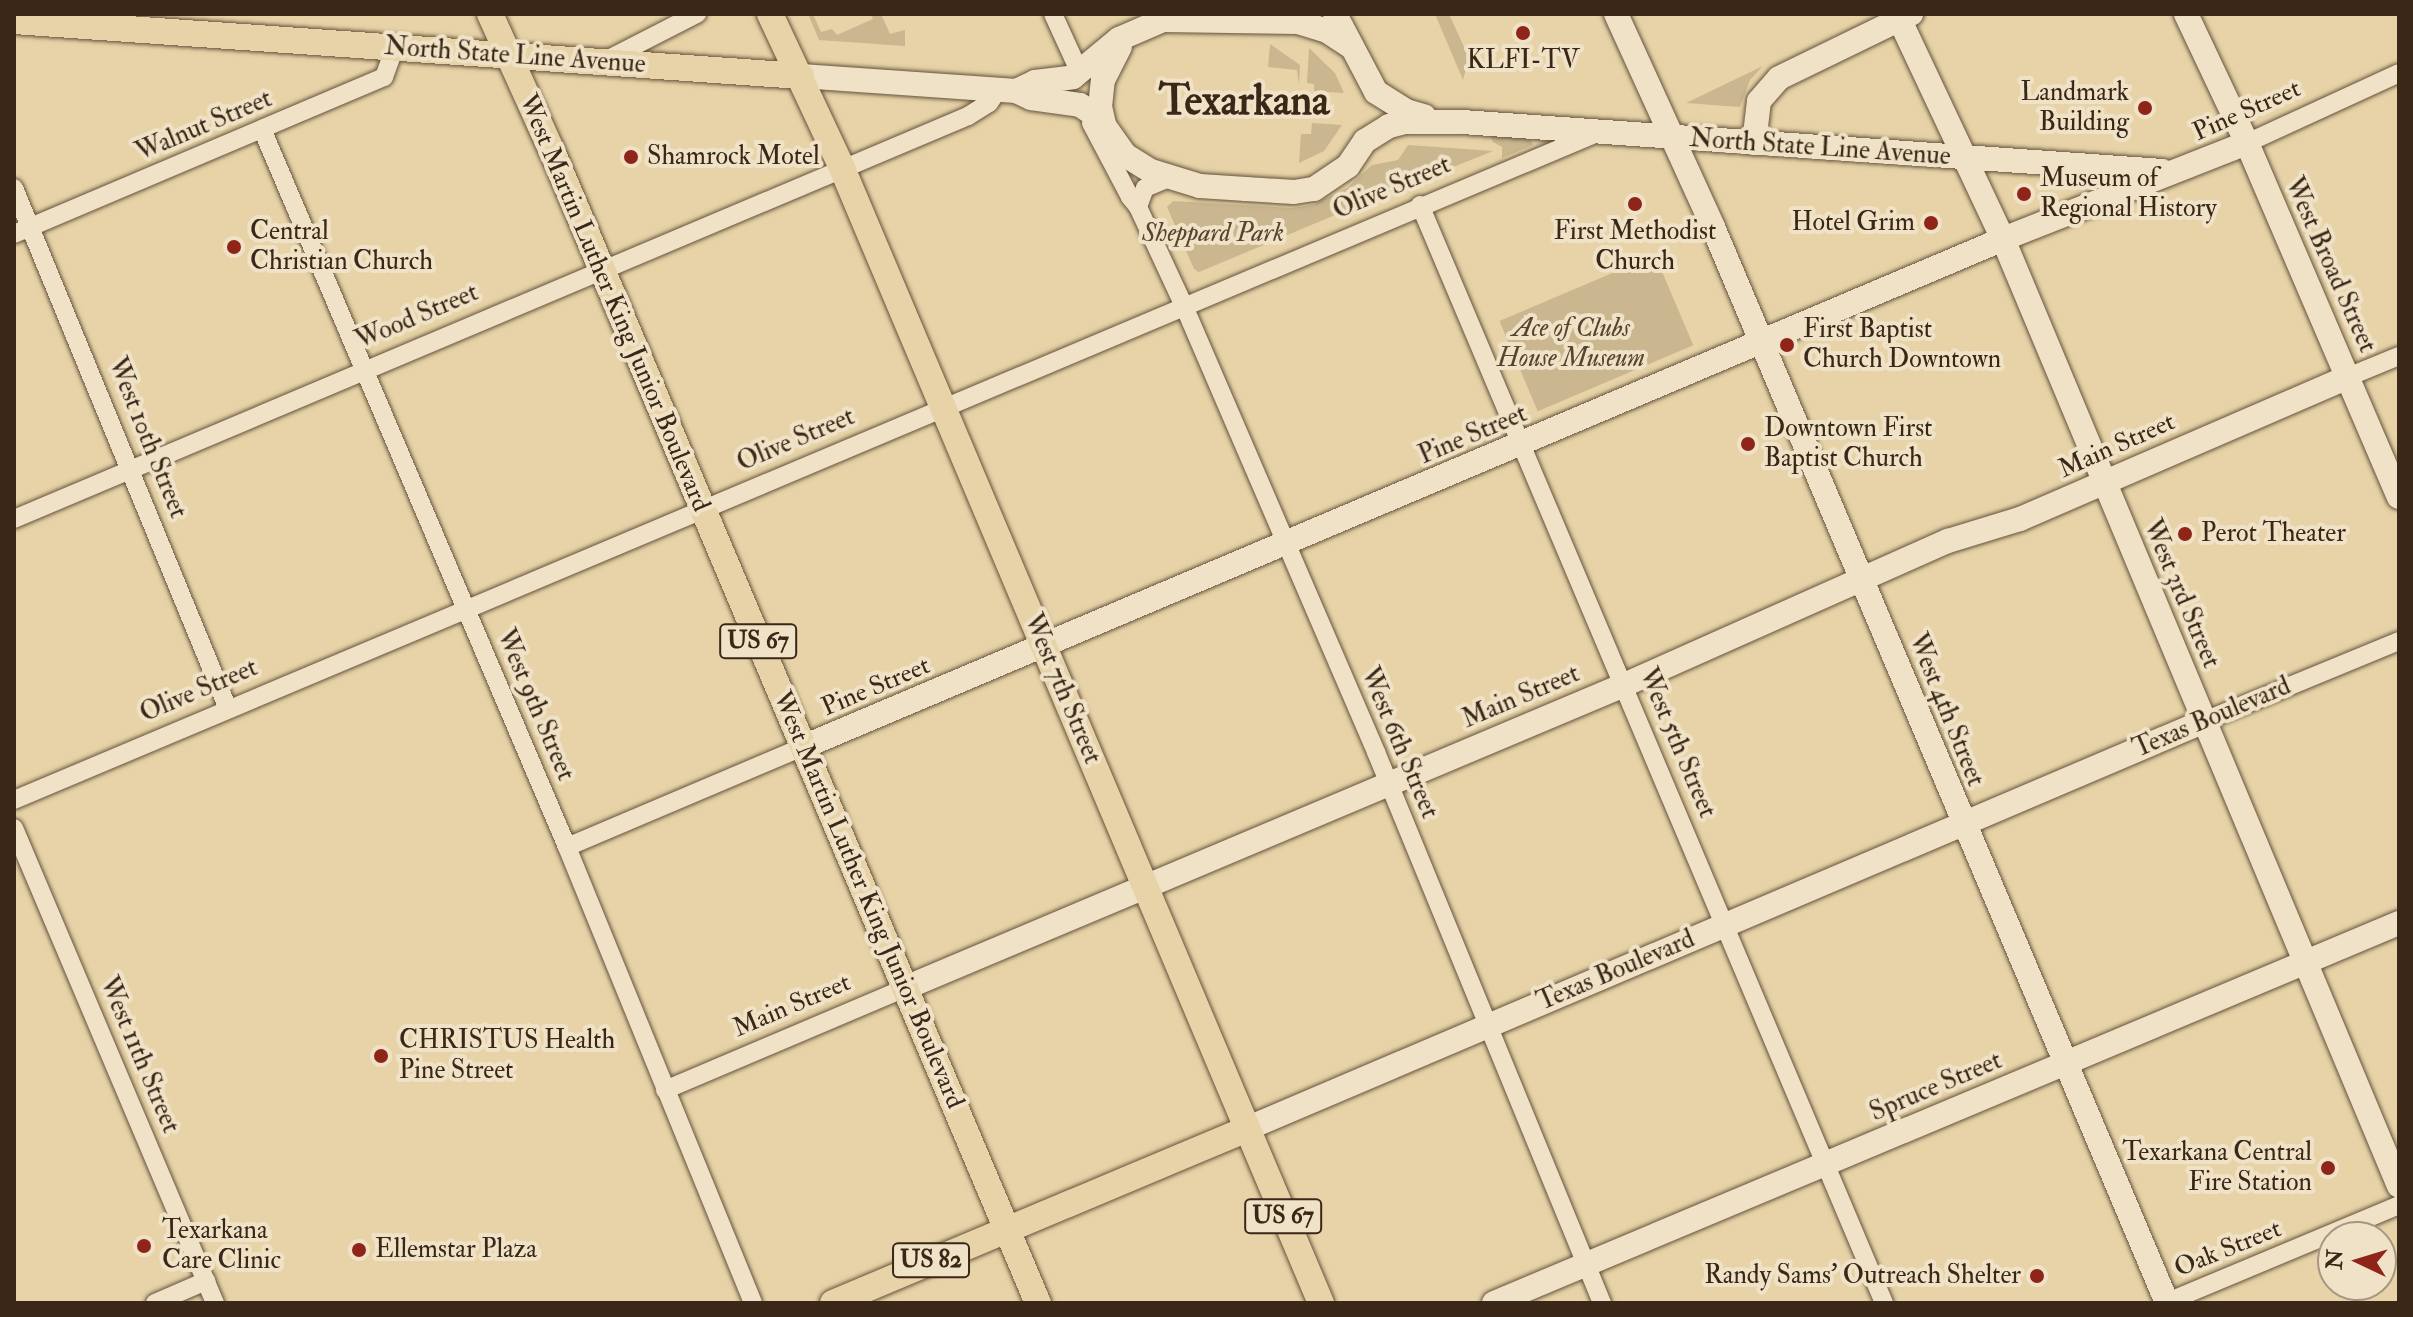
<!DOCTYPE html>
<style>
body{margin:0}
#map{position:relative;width:2413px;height:1317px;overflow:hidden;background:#e7d3a7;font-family:"IM FELL Double Pica",serif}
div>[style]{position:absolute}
.green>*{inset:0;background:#cab68f;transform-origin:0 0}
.roads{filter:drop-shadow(0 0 2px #65523c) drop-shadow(0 0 2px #65523c)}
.street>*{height:18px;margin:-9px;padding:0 9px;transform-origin:9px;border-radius:9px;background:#efe2c6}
.secondary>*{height:24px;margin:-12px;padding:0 12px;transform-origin:12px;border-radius:12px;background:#efe2c6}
.primary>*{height:26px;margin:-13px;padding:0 13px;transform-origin:13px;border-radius:13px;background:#e7d3a7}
.dots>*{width:22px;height:22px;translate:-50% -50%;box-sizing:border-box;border:4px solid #efe2c6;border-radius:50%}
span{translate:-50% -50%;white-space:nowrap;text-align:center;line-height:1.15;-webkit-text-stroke:8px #efe2c6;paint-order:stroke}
.shield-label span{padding:2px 6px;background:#efe2c6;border:2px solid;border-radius:6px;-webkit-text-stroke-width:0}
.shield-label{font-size:24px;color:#3a2718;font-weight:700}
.street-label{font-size:26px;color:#3a2718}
.poi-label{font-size:26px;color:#3a2718}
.right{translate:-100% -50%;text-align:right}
.left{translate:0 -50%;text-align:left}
.park-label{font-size:26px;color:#574430;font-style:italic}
.town-label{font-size:42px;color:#3a2718;font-weight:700}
.frame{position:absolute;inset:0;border:16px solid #3a2718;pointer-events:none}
.north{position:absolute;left:2317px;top:1221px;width:80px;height:80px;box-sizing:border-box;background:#efe2c6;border:2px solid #a79780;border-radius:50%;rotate:274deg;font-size:22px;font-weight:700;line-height:32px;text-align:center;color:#3a2718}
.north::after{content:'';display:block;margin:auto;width:28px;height:36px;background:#8f2418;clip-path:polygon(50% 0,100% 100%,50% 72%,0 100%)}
</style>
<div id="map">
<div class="green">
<i style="clip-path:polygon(808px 14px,813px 14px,821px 32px,832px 29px,837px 35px,873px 19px,871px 14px,881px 14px,890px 34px,905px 30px,905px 46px,819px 40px)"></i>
<i style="clip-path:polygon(1435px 14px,1449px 14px,1469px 58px,1463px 80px)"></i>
<i style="clip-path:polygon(1270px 44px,1300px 65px,1299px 85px,1297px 70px,1268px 67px)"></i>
<i style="clip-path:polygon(1309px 48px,1335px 73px,1344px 93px,1314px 91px,1314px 84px,1307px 83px)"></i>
<i style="clip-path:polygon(1763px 66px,1750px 80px,1740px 107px,1686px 103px)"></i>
<i style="clip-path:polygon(1312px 123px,1342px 125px,1324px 151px,1299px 163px,1301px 134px,1311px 134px)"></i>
<i style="clip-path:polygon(1489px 134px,1529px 136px,1533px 145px,1502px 158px,1502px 147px,1493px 142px)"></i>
<i style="clip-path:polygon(1408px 145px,1493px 151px,1431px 176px,1413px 179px,1395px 190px,1199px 272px,1194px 269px,1167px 207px,1173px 201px,1291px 208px,1312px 205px,1347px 188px,1372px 165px,1398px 160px)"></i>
<i style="left:1655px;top:255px;width:98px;height:169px;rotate:67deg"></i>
</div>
<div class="roads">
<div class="street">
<i style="left:1053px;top:14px;width:65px;rotate:65.4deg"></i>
<i style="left:603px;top:62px;width:106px;rotate:-27.1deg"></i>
<i style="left:1091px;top:123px;width:84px;rotate:62.2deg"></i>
<i style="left:1130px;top:197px;width:13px;rotate:51deg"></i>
<i style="left:1138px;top:207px;width:109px;rotate:65.1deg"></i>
<i style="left:1184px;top:306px;width:486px;rotate:66.7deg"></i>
<i style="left:1376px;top:752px;width:596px;rotate:67.7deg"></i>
<i style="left:262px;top:129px;width:780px;rotate:66.98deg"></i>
<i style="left:567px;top:847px;width:492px;rotate:67.8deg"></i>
<i style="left:2247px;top:143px;width:167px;rotate:-24.7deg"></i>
<i style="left:14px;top:188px;width:563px;rotate:67.67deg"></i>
<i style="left:1420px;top:205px;width:1192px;rotate:67.09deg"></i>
<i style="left:1138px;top:207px;width:20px;rotate:-70deg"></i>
<i style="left:1145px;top:188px;width:26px;rotate:-23deg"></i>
<i style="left:14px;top:234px;width:402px;rotate:-23deg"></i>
<i style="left:384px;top:77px;width:32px;rotate:-70deg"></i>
<i style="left:2348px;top:377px;width:55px;rotate:-22.4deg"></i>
<i style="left:14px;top:519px;width:1036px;rotate:-22.9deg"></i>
<i style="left:968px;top:116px;width:25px;rotate:-32deg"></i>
<i style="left:989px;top:103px;width:16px;rotate:-55deg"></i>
<i style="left:2205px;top:721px;width:210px;rotate:-22.4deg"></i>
<i style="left:14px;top:800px;width:1718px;rotate:-22.85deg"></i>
<i style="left:14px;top:828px;width:516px;rotate:67.06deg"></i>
<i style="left:567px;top:847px;width:256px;rotate:-23deg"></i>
<i style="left:665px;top:1090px;width:261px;rotate:-23deg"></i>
<i style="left:155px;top:1303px;width:56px;rotate:-23.3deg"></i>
<i style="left:2165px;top:1303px;width:254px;rotate:-22.7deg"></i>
</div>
<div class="secondary">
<i style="left:1335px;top:14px;width:88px;rotate:62.3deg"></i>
<i style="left:1376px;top:92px;width:36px;rotate:32deg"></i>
<i style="left:1406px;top:111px;width:19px;rotate:16deg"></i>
<i style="left:1616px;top:14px;width:234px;rotate:65.5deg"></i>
<i style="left:1713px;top:227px;width:1168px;rotate:67.12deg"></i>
<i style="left:1897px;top:14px;width:249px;rotate:64.8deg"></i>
<i style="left:2003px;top:239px;width:1026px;rotate:67.31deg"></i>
<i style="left:2186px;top:14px;width:143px;rotate:64.7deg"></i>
<i style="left:2247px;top:143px;width:385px;rotate:66.8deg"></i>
<i style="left:801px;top:76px;width:216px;rotate:4deg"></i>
<i style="left:1016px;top:91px;width:17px;rotate:25deg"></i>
<i style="left:1031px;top:98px;width:49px;rotate:8.1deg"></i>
<i style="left:1080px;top:105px;width:22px;rotate:34deg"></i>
<i style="left:1098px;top:117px;width:47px;rotate:54.6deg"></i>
<i style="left:1125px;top:155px;width:31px;rotate:32deg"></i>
<i style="left:1151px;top:171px;width:51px;rotate:17deg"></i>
<i style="left:1200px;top:186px;width:46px;rotate:3.7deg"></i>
<i style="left:1246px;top:189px;width:48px;rotate:3.6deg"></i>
<i style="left:1294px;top:192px;width:20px;rotate:-9deg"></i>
<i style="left:1314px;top:189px;width:41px;rotate:-34.1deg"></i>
<i style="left:1348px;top:166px;width:30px;rotate:-56deg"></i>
<i style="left:1365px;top:141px;width:28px;rotate:-32deg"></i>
<i style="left:1389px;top:126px;width:16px;rotate:-14deg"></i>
<i style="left:1405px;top:122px;width:57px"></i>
<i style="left:1462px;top:122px;width:702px;rotate:4deg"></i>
<i style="left:1016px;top:91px;width:21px;rotate:-25deg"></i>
<i style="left:1035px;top:82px;width:38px;rotate:-7deg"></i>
<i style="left:1073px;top:77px;width:60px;rotate:-39.6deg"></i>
<i style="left:1119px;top:39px;width:48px;rotate:-23.4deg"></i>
<i style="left:1163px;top:20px;width:135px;rotate:0.8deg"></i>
<i style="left:1298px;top:22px;width:30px;rotate:17deg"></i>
<i style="left:1327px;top:31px;width:30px;rotate:33deg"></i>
<i style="left:1104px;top:124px;width:17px;rotate:-103deg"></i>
<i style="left:1100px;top:107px;width:27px;rotate:-84deg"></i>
<i style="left:1103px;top:80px;width:37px;rotate:-63deg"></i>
<i style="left:1754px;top:143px;width:42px;rotate:-83.2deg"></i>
<i style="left:1759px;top:101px;width:30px;rotate:-49deg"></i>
<i style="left:1779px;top:78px;width:147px;rotate:-25.9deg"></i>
<i style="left:803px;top:747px;width:1303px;rotate:-22.94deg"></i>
<i style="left:2003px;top:239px;width:262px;rotate:-21.5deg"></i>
<i style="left:905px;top:988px;width:780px;rotate:-22.85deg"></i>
<i style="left:1624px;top:685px;width:355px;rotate:-24deg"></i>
<i style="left:1948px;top:541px;width:75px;rotate:-17deg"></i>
<i style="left:2020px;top:519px;width:357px;rotate:-23.4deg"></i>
<i style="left:1246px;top:1129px;width:1042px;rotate:-23.05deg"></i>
<i style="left:1494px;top:1303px;width:982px;rotate:-22.78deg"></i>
</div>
<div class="primary">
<i style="left:490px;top:14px;width:150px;rotate:65.7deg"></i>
<i style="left:552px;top:151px;width:1250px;rotate:67.13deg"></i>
<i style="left:770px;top:14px;width:170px;rotate:64.9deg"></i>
<i style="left:842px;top:168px;width:1232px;rotate:67.12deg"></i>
<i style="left:14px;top:21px;width:789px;rotate:4deg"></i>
<i style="left:833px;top:1303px;width:448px;rotate:-22.8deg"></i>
</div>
</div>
<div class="dots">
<i style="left:1523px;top:33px;background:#8f2418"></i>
<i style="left:2145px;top:108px;background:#8f2418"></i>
<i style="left:631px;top:157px;background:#8f2418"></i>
<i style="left:2024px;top:194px;background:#8f2418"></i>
<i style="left:1635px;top:204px;background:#8f2418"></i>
<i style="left:1931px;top:223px;background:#8f2418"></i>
<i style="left:234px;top:247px;background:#8f2418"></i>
<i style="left:1787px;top:345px;background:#8f2418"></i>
<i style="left:1748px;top:444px;background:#8f2418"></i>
<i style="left:2185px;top:534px;background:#8f2418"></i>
<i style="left:381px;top:1056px;background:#8f2418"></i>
<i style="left:2328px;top:1168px;background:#8f2418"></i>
<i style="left:144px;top:1246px;background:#8f2418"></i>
<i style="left:359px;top:1250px;background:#8f2418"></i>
<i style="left:2037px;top:1276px;background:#8f2418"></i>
</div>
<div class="shield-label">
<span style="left:758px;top:641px">US 67</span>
<span style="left:1283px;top:1216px">US 67</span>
<span style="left:931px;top:1260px">US 82</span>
</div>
<div class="street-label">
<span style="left:515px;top:56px;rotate:4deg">North State Line Avenue</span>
<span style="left:2247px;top:111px;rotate:-24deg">Pine Street</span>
<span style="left:204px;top:126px;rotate:-23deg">Walnut Street</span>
<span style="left:1820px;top:148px;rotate:4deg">North State Line Avenue</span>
<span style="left:1392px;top:188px;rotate:-23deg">Olive Street</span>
<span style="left:2330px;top:265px;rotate:66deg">West Broad Street</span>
<span style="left:614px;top:303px;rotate:67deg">West Martin Luther King Junior Boulevard</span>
<span style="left:417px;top:317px;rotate:-23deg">Wood Street</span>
<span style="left:1473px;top:435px;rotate:-23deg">Pine Street</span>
<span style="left:147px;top:438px;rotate:68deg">West 10th Street</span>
<span style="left:796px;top:440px;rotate:-23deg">Olive Street</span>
<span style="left:2117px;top:446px;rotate:-24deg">Main Street</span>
<span style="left:2181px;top:594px;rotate:67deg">West 3rd Street</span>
<span style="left:876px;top:687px;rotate:-23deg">Pine Street</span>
<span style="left:1062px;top:689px;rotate:67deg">West 7th Street</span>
<span style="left:199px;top:691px;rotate:-23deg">Olive Street</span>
<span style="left:1521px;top:697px;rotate:-23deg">Main Street</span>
<span style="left:535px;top:705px;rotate:67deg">West 9th Street</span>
<span style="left:1946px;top:710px;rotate:68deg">West 4th Street</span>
<span style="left:2212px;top:718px;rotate:-23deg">Texas Boulevard</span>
<span style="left:1399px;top:743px;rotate:67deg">West 6th Street</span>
<span style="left:1677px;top:743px;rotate:67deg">West 5th Street</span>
<span style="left:868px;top:900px;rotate:67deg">West Martin Luther King Junior Boulevard</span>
<span style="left:1616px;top:971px;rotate:-23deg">Texas Boulevard</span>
<span style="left:792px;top:1006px;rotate:-23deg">Main Street</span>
<span style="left:139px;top:1055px;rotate:67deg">West 11th Street</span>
<span style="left:1936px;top:1087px;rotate:-23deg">Spruce Street</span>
<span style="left:2228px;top:1249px;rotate:-22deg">Oak Street</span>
</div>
<div class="poi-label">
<span style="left:1523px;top:61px">KLFI-TV</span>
<span class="right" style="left:2129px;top:108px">Landmark<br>Building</span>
<span class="left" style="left:647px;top:157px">Shamrock Motel</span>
<span class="left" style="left:2040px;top:194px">Museum of<br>Regional History</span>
<span class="right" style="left:1915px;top:223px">Hotel Grim</span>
<span class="left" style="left:250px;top:247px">Central<br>Christian Church</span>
<span style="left:1635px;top:247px">First Methodist<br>Church</span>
<span class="left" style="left:1803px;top:345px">First Baptist<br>Church Downtown</span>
<span class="left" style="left:1764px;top:444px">Downtown First<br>Baptist Church</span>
<span class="left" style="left:2201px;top:534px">Perot Theater</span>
<span class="left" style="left:399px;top:1056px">CHRISTUS Health<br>Pine Street</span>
<span class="right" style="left:2312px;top:1168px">Texarkana Central<br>Fire Station</span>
<span class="left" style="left:162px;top:1246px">Texarkana<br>Care Clinic</span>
<span class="left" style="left:375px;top:1250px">Ellemstar Plaza</span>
<span class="right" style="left:2021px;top:1276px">Randy Sams' Outreach Shelter</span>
</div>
<div class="park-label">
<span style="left:1213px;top:234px">Sheppard Park</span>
<span style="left:1571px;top:344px">Ace of Clubs<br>House Museum</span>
</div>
<div class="town-label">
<span style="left:1244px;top:101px">Texarkana</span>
</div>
<div class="frame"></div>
<div class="north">N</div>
</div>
